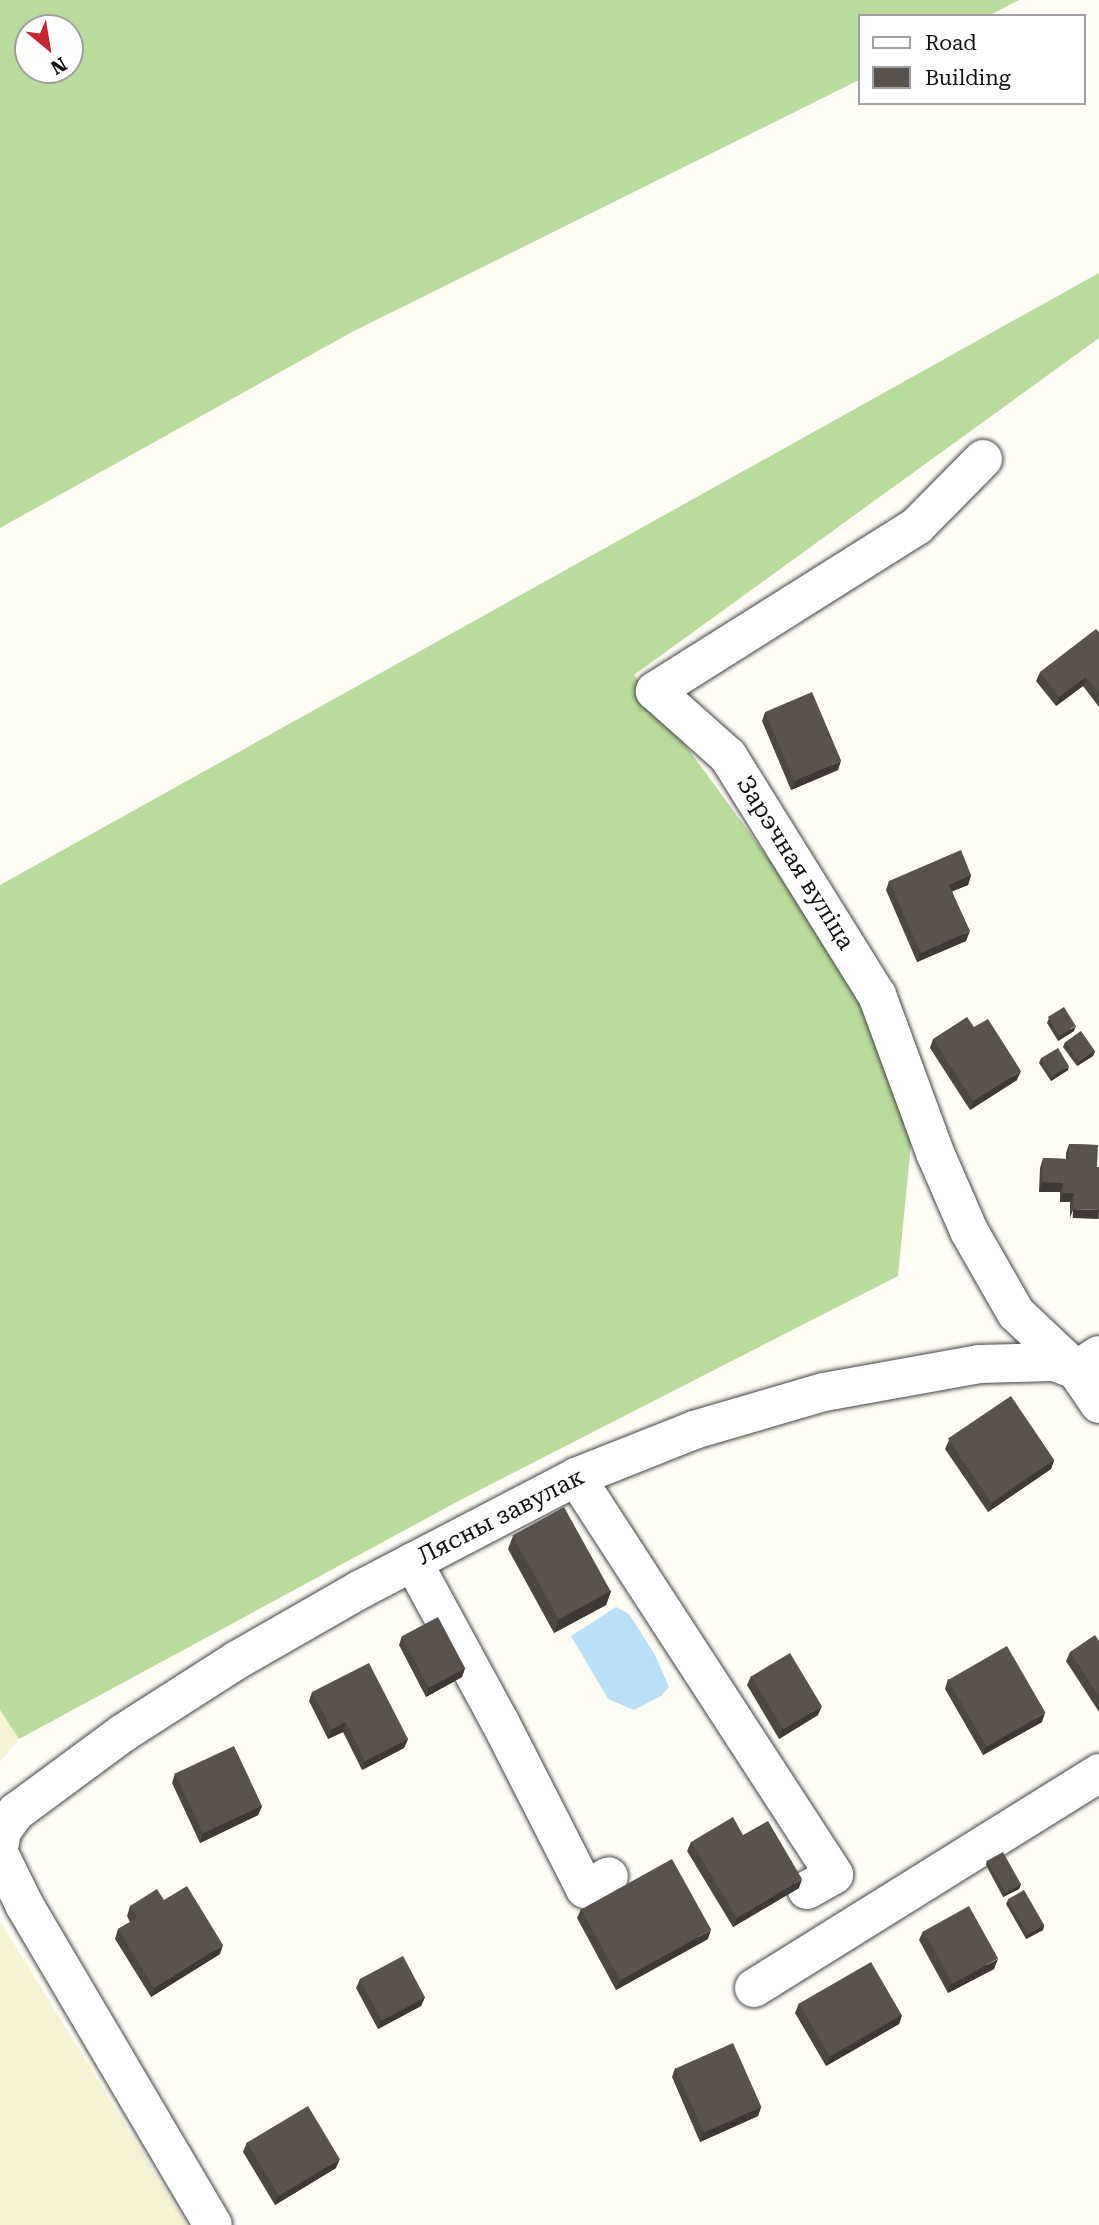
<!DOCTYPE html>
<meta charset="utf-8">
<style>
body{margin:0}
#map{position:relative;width:1099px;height:2225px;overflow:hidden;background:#fffdf5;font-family:"Roboto Serif",serif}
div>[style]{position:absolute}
.farmland>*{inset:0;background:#f6f3d4}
.forest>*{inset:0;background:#b9dc9c}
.water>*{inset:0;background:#b9e0f7}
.roads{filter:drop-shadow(0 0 2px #444) drop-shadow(0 0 2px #444)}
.minor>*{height:38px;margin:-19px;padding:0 19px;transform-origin:19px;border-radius:19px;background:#fff}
.wall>*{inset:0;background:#4d4742}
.shaded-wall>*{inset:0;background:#3f3936;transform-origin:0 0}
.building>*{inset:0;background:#5a524d;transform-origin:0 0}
span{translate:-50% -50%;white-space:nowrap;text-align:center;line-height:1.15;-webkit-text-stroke:7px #fff;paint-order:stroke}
.street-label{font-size:24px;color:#111}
.legend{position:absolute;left:858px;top:14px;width:228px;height:91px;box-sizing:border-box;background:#fff;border:2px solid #a0a0a0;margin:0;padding:9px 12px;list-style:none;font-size:21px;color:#111}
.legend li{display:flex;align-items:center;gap:14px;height:35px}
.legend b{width:35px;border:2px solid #a0a0a0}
.north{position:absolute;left:14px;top:14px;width:70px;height:70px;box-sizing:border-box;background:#fff;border:2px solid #a0a0a0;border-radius:50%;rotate:150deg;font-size:19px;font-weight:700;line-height:28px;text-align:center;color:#111}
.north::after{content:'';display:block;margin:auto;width:24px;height:32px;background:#c4262e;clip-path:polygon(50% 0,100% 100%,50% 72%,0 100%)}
</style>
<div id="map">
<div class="farmland">
<i style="clip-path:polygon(0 1710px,19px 1739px,0 1762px)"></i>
<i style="clip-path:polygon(0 1921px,187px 2225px,0 2225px)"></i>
</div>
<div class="forest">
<i style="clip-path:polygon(evenodd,0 0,1019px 0,988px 16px,859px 16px,859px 80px,352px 332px,0 528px,0 0,28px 28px,70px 28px,70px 70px,28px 70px,28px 28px)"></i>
<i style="clip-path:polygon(1099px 273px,1099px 338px,634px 675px,858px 981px,911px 1144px,898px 1276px,466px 1497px,19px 1739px,0 1710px,0 885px)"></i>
</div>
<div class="water">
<i style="clip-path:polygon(616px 1607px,629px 1614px,655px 1655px,669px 1687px,661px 1696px,634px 1710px,608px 1699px,571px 1636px)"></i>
</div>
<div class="roads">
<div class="minor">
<i style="left:983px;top:459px;width:94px;rotate:134.6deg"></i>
<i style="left:917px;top:526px;width:310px;rotate:147.8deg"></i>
<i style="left:655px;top:691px;width:98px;rotate:41.7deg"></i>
<i style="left:728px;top:756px;width:282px;rotate:58.1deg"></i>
<i style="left:877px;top:995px;width:171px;rotate:69.8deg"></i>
<i style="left:936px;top:1155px;width:83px;rotate:66.5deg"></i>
<i style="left:969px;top:1231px;width:95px;rotate:60.2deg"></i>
<i style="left:1016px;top:1313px;width:83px;rotate:43.5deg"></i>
<i style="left:1076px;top:1370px;width:41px;rotate:55.9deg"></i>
<i style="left:576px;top:1477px;width:474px;rotate:57deg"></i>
<i style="left:834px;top:1875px;width:31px;rotate:151deg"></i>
<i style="left:413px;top:1562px;width:182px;rotate:61.5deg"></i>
<i style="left:500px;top:1722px;width:187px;rotate:63deg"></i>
<i style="left:585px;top:1889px;width:27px;rotate:-28deg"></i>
<i style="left:0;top:1843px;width:12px;rotate:-81deg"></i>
<i style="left:2px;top:1831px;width:24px;rotate:-54deg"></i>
<i style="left:16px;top:1812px;width:133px;rotate:-36.4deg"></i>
<i style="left:123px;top:1733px;width:135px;rotate:-32.6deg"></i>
<i style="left:237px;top:1660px;width:143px;rotate:-29.8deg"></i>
<i style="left:361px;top:1589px;width:242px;rotate:-27.5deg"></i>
<i style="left:576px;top:1477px;width:127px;rotate:-21.7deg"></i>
<i style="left:694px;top:1430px;width:135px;rotate:-16.3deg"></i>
<i style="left:824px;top:1392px;width:158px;rotate:-10.2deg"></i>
<i style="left:980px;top:1364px;width:74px;rotate:-1.5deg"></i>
<i style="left:1054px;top:1362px;width:23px;rotate:20deg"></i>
<i style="left:1076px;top:1370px;width:27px;rotate:-33deg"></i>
<i style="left:0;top:1855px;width:57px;rotate:63.9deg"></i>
<i style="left:25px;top:1906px;width:370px;rotate:59.5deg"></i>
<i style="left:754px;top:1988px;width:407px;rotate:-31.9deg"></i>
</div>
</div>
<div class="wall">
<i style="clip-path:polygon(1099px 632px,1099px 707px,1083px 686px,1056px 706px,1036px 681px,1040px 672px)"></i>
<i style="clip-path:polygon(765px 712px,838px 770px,791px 790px,762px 721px)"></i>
<i style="clip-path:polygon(971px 875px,968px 885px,952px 891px,966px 941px,917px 962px,886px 890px,889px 881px)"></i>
<i style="clip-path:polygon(1049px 1018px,1074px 1031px,1058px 1041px,1047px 1023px)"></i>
<i style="clip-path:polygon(933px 1039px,1017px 1080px,970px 1110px,930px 1048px)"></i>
<i style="clip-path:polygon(1065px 1042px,1095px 1051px,1093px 1056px,1077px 1066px,1063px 1047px)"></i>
<i style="clip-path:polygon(1041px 1058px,1068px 1070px,1051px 1081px,1039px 1063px)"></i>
<i style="clip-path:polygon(1069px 1144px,1098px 1145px,1070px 1218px,1070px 1202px,1060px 1202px,1060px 1192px,1039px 1192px,1040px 1168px,1043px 1158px,1066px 1159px,1066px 1153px)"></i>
<i style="clip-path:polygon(949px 1440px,1054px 1460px,1051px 1469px,988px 1512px,945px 1449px)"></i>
<i style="clip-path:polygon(513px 1536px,611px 1591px,606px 1605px,554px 1633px,508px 1549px)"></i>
<i style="clip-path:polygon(402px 1636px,465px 1668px,462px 1677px,426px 1697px,399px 1645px)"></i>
<i style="clip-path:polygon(1099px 1641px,1099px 1712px,1066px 1661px,1070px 1652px)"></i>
<i style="clip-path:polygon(751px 1676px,818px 1715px,779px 1739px,747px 1685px)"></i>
<i style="clip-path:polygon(948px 1679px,1042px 1722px,983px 1755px,945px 1689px)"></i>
<i style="clip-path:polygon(312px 1692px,408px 1739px,404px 1748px,362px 1770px,343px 1732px,328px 1739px,309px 1701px)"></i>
<i style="clip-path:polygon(175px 1773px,262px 1806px,258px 1815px,200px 1843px,172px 1783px)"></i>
<i style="clip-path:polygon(743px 1835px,799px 1888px,733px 1927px,687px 1851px,691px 1842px)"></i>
<i style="clip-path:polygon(987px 1860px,1021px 1884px,1019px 1889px,1003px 1897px,986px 1865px)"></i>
<i style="clip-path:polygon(164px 1900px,220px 1954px,151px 1997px,115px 1939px,118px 1929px,130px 1922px,127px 1916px,130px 1906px)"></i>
<i style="clip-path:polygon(1008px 1900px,1044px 1925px,1043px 1930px,1026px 1939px,1006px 1904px)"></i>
<i style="clip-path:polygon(581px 1909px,708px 1939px,616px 1990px,577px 1918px)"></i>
<i style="clip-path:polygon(923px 1931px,994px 1969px,948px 1993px,919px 1940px)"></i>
<i style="clip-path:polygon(360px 1979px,425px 1997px,421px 2006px,378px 2029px,356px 1988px)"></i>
<i style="clip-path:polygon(799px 2003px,902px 2015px,899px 2024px,826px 2066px,795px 2013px)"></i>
<i style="clip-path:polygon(675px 2068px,761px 2107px,758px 2116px,700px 2142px,672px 2077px)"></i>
<i style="clip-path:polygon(247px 2142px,336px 2168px,275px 2205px,243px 2152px)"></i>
</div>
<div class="shaded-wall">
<i style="clip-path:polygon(1086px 677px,1083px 686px,1056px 706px,1059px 697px)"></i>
<i style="clip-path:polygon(841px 761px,838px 770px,791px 790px,795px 781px)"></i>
<i style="clip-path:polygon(971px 875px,968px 885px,946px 894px,949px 885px)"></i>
<i style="clip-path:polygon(970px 931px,966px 941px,917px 962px,921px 953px)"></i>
<i style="clip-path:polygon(1076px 1026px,1074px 1031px,1058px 1041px,1060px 1036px)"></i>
<i style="clip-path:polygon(1095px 1051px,1093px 1056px,1077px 1066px,1078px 1062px)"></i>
<i style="clip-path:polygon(1069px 1066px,1068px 1070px,1051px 1081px,1052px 1076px)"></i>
<i style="clip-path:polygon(1021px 1071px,1017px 1080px,970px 1110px,973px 1101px)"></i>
<i style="clip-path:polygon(1042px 1182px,1063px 1183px,1060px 1192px,1039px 1192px)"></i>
<i style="clip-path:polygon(1063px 1193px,1074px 1193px,1070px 1202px,1060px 1202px)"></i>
<i style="left:1073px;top:1209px;width:26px;height:9px;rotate:2deg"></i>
<i style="clip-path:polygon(1054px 1460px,1051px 1469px,988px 1512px,992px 1503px)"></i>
<i style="clip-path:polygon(611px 1591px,606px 1605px,554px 1633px,559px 1619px)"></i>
<i style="clip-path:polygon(465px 1668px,462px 1677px,426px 1697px,429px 1687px)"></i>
<i style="clip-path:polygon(822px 1706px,818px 1715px,779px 1739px,782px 1730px)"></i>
<i style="clip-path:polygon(1045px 1713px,1042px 1722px,983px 1755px,986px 1746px)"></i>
<i style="clip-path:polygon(346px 1722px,343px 1732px,328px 1739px,332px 1729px)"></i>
<i style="clip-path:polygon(408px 1739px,404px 1748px,362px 1770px,365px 1761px)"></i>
<i style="clip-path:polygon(262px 1806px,258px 1815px,200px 1843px,203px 1833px)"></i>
<i style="clip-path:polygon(802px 1879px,799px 1888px,733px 1927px,737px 1918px)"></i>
<i style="clip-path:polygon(1021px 1884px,1019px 1889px,1003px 1897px,1004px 1893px)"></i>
<i style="clip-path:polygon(1044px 1925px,1043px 1930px,1026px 1939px,1028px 1934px)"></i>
<i style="clip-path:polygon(711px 1930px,708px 1939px,616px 1990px,620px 1980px)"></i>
<i style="clip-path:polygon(223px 1945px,220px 1954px,151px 1997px,154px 1988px)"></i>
<i style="clip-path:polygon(998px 1959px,994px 1969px,948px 1993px,951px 1984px)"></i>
<i style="clip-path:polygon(425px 1997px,421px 2006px,378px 2029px,381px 2020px)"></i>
<i style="clip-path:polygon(902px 2015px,899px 2024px,826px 2066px,830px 2057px)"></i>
<i style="clip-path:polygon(761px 2107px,758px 2116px,700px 2142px,703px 2133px)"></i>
<i style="clip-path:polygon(340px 2159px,336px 2168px,275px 2205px,278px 2195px)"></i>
</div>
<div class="building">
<i style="clip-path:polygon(1096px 629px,1099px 632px,1099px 694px,1086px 677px,1059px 697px,1040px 672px)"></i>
<i style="left:812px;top:692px;width:75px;height:51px;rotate:67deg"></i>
<i style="clip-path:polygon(961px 850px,971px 875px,949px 885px,970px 931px,921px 953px,889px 881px)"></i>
<i style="left:1064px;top:1007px;width:22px;height:19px;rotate:58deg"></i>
<i style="clip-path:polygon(967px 1017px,974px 1027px,988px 1019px,1021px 1071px,973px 1101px,933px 1039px)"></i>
<i style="left:1081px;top:1031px;width:24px;height:19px;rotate:55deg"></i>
<i style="left:1058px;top:1048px;width:21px;height:20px;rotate:59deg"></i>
<i style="clip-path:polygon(1069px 1144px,1098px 1145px,1097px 1167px,1099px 1167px,1099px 1210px,1073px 1209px,1074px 1193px,1063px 1193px,1063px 1183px,1042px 1182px,1043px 1158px,1069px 1159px)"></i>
<i style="left:1011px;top:1396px;width:77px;height:76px;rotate:56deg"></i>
<i style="left:564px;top:1507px;width:96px;height:59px;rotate:61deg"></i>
<i style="left:438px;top:1617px;width:58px;height:41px;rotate:62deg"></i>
<i style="clip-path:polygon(1095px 1635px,1099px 1641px,1099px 1697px,1070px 1652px)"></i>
<i style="left:1007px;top:1646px;width:77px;height:68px;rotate:60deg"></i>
<i style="left:790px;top:1653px;width:62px;height:45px;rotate:59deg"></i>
<i style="clip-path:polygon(369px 1663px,408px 1739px,365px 1761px,346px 1722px,332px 1729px,312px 1692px)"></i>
<i style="left:234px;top:1746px;width:66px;height:65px;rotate:65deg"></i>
<i style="clip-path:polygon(733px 1817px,743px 1835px,768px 1821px,802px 1879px,737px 1918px,691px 1842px)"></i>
<i style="left:1003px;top:1852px;width:37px;height:18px;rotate:61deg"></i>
<i style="left:672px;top:1859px;width:81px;height:104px;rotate:61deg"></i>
<i style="clip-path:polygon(187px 1886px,223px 1945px,154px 1988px,118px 1929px,137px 1918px,130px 1906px,157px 1889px,164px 1900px)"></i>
<i style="left:1024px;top:1890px;width:40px;height:19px;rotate:60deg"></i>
<i style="left:969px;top:1906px;width:60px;height:52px;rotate:61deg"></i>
<i style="left:403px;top:1956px;width:47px;height:49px;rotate:62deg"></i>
<i style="left:871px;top:1962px;width:61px;height:83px;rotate:60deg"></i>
<i style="left:733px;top:2043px;width:70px;height:63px;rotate:66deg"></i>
<i style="left:308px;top:2106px;width:62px;height:71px;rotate:59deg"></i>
</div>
<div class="street-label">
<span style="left:795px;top:863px;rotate:58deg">Зарэчная вуліца</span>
<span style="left:501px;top:1517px;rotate:-27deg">Лясны завулак</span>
</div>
<ul class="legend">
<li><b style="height:9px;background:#fff"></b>Road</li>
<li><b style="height:19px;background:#5a524d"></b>Building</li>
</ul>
<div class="north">N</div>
</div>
